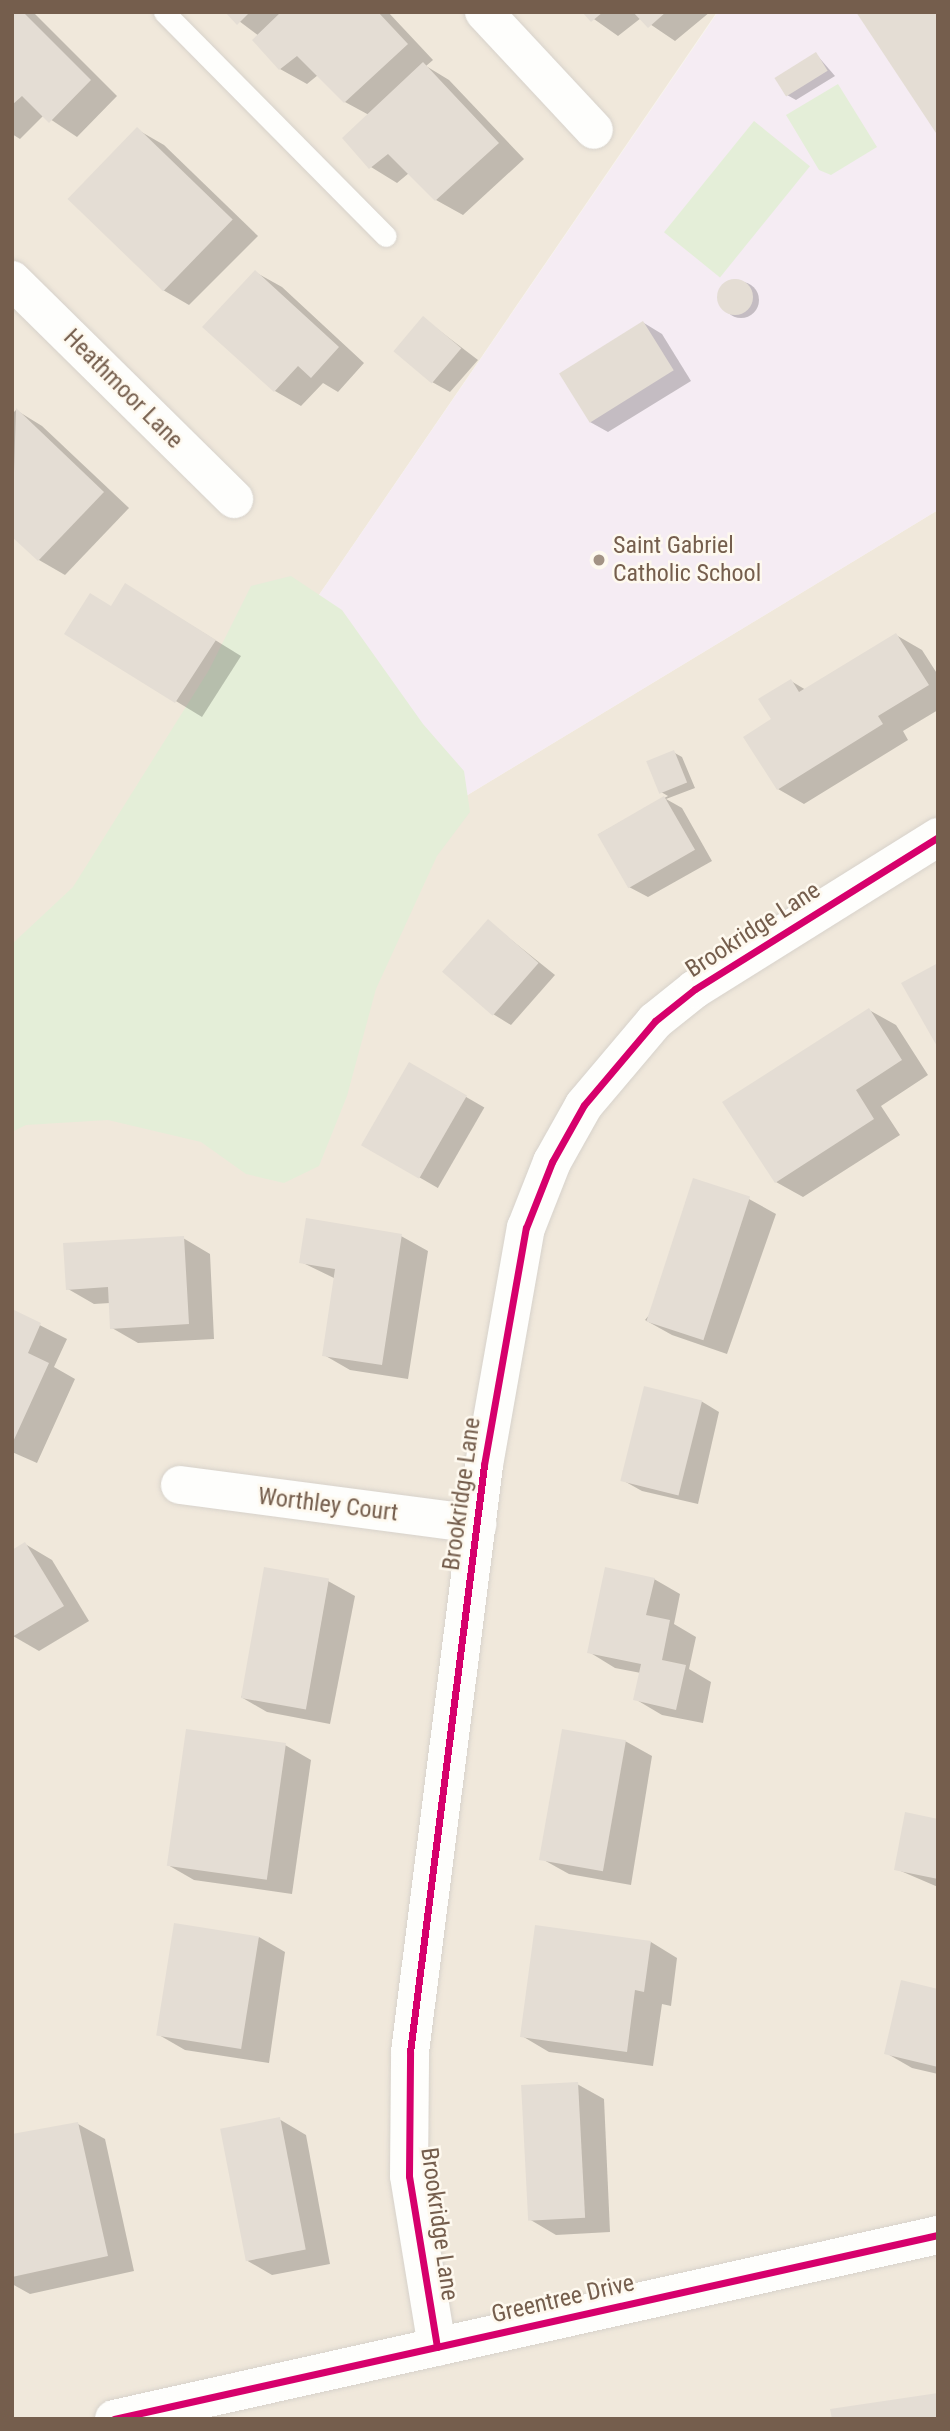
<!DOCTYPE html>
<style>
body{margin:0}
#map{position:relative;width:950px;height:2431px;overflow:hidden;background:#f8f5ed;font-family:"Roboto Condensed",sans-serif}
div>[style]{position:absolute}
.residential>*{inset:0;background:#f0e8db}
.education>*{inset:0;background:#f5ecf3}
.green>*{inset:0;background:#e4eed8;transform-origin:0 0}
.shadow>*{inset:0;background:#0003;transform-origin:0 0}
.round{border-radius:50%}
.building>*{inset:0;background:#e4ddd4;transform-origin:0 0}
.roads{filter:drop-shadow(0 0 2px #d7d2cb) drop-shadow(0 0 2px #d7d2cb)}
.lane>*{height:21px;margin:-10.5px;padding:0 10.5px;transform-origin:10.5px;border-radius:10.5px;background:#fefefc}
.street>*{height:38px;margin:-19px;padding:0 19px;transform-origin:19px;border-radius:19px;background:#fefefc}
.cycleway>*{height:7px;margin:-3.5px;padding:0 3.5px;transform-origin:3.5px;border-radius:3.5px;background:#d6006c}
.dots>*{width:19px;height:19px;translate:-50% -50%;box-sizing:border-box;border:4px solid #fef9ef;border-radius:50%}
span{translate:-50% -50%;white-space:nowrap;text-align:center;line-height:1.15;-webkit-text-stroke:5px #fef9ef;paint-order:stroke}
.street-label{font-size:24px;color:#755e4d}
.poi-label{font-size:24px;color:#755e4d}
.left{translate:0 -50%;text-align:left}
.frame{position:absolute;inset:0;border:14px solid #755e4d;pointer-events:none}
</style>
<div id="map">
<div class="residential">
<i style="clip-path:polygon(12px 12px,717px 12px,308px 611px,12px 990px)"></i>
<i style="clip-path:polygon(938px 510px,938px 2419px,12px 2419px,12px 1071px)"></i>
</div>
<div class="education">
<i style="clip-path:polygon(718px 12px,938px 12px,938px 510px,12px 1071px,308px 611px)"></i>
</div>
<div class="green">
<i style="clip-path:polygon(838px 84px,877px 147px,831px 175px,819px 170px,786px 115px)"></i>
<i style="left:754px;top:121px;width:72px;height:143px;rotate:39deg"></i>
<i style="clip-path:polygon(291px 576px,342px 610px,423px 724px,464px 771px,470px 812px,437px 856px,376px 989px,347px 1096px,319px 1166px,284px 1183px,246px 1174px,201px 1142px,108px 1120px,26px 1125px,12px 1132px,12px 944px,73px 887px,209px 670px,251px 586px)"></i>
</div>
<div class="shadow">
<i style="clip-path:polygon(12px 12px,33px 12px,117px 96px,77px 137px,44px 115px,20px 139px,12px 134px)"></i>
<i style="clip-path:polygon(227px 12px,388px 12px,433px 60px,426px 66px,449px 80px,524px 159px,463px 215px,436px 200px,409px 173px,397px 183px,371px 167px,369px 115px,345px 102px,318px 75px,307px 84px,280px 69px,259px 36px)"></i>
<i style="clip-path:polygon(584px 12px,710px 12px,675px 41px,641px 18px,618px 36px)"></i>
<i style="clip-path:polygon(816px 54px,835px 76px,796px 100px,787px 95px)"></i>
<i style="clip-path:polygon(138px 130px,164px 145px,258px 236px,189px 305px,163px 290px,70px 198px)"></i>
<i style="clip-path:polygon(255px 272px,282px 287px,364px 363px,338px 392px,323px 383px,301px 406px,275px 391px)"></i>
<i class="round" style="left:723px;top:282px;width:36px;height:36px"></i>
<i style="clip-path:polygon(423px 318px,478px 360px,450px 392px,432px 382px)"></i>
<i style="clip-path:polygon(644px 323px,662px 334px,691px 381px,608px 432px,590px 422px)"></i>
<i style="clip-path:polygon(16px 410px,42px 426px,129px 508px,65px 575px,39px 560px,12px 534px,12px 414px)"></i>
<i style="clip-path:polygon(152px 601px,241px 656px,202px 717px,66px 634px,112px 608px)"></i>
<i style="clip-path:polygon(896px 635px,922px 650px,938px 675px,938px 710px,903px 731px,908px 740px,804px 804px,778px 789px,773px 719px,791px 681px,806px 690px)"></i>
<i style="clip-path:polygon(673px 752px,682px 757px,695px 788px,666px 799px,682px 808px,712px 861px,648px 897px,629px 887px,599px 834px,668px 796px,661px 792px)"></i>
<i style="clip-path:polygon(489px 922px,555px 975px,511px 1025px,493px 1014px)"></i>
<i style="clip-path:polygon(869px 1010px,896px 1025px,928px 1075px,881px 1106px,900px 1135px,803px 1197px,776px 1182px)"></i>
<i style="left:409px;top:1064px;width:87px;height:93px;rotate:30deg"></i>
<i style="clip-path:polygon(749px 1199px,776px 1214px,727px 1354px,672px 1335px,645px 1320px)"></i>
<i style="clip-path:polygon(401px 1236px,428px 1251px,408px 1379px,350px 1370px,324px 1355px,336px 1279px,301px 1262px)"></i>
<i style="clip-path:polygon(183px 1238px,210px 1254px,214px 1339px,138px 1343px,112px 1328px,110px 1303px,94px 1304px,68px 1289px)"></i>
<i style="clip-path:polygon(12px 1311px,67px 1339px,54px 1367px,75px 1379px,37px 1463px,12px 1452px)"></i>
<i style="clip-path:polygon(701px 1401px,719px 1412px,698px 1504px,642px 1491px,624px 1481px)"></i>
<i style="clip-path:polygon(25px 1544px,52px 1560px,89px 1621px,39px 1651px,13px 1636px)"></i>
<i style="clip-path:polygon(654px 1579px,680px 1594px,674px 1624px,696px 1637px,689px 1669px,711px 1682px,703px 1723px,662px 1715px,635px 1699px,641px 1673px,615px 1668px,589px 1652px)"></i>
<i style="clip-path:polygon(328px 1581px,355px 1596px,330px 1724px,267px 1712px,241px 1697px)"></i>
<i style="clip-path:polygon(625px 1741px,652px 1756px,631px 1885px,569px 1874px,542px 1859px)"></i>
<i style="clip-path:polygon(285px 1745px,311px 1760px,292px 1894px,194px 1880px,168px 1865px)"></i>
<i style="clip-path:polygon(938px 1820px,938px 1887px,896px 1869px)"></i>
<i style="clip-path:polygon(259px 1937px,285px 1952px,269px 2063px,185px 2050px,159px 2035px)"></i>
<i style="clip-path:polygon(651px 1942px,677px 1958px,671px 2006px,662px 2004px,653px 2066px,549px 2052px,522px 2036px)"></i>
<i style="clip-path:polygon(938px 1991px,938px 2074px,912px 2068px,886px 2053px)"></i>
<i style="clip-path:polygon(577px 2084px,604px 2099px,610px 2232px,556px 2235px,529px 2219px)"></i>
<i style="clip-path:polygon(279px 2119px,306px 2135px,330px 2264px,272px 2275px,246px 2260px)"></i>
<i style="clip-path:polygon(78px 2124px,105px 2139px,134px 2271px,30px 2294px,12px 2284px,12px 2136px)"></i>
</div>
<div class="building">
<i style="clip-path:polygon(12px 12px,23px 12px,91px 80px,49px 123px,22px 96px,12px 105px)"></i>
<i style="clip-path:polygon(225px 12px,250px 12px,237px 25px)"></i>
<i style="clip-path:polygon(281px 12px,378px 12px,408px 44px,344px 103px,297px 56px,279px 70px,252px 40px)"></i>
<i style="clip-path:polygon(582px 12px,603px 12px,591px 22px)"></i>
<i style="clip-path:polygon(633px 12px,666px 12px,648px 28px)"></i>
<i style="clip-path:polygon(856px 12px,938px 12px,938px 136px)"></i>
<i style="left:816px;top:52px;width:22px;height:49px;rotate:58deg"></i>
<i style="clip-path:polygon(423px 62px,499px 143px,435px 201px,388px 154px,369px 169px,342px 138px)"></i>
<i style="left:137px;top:127px;width:133px;height:100px;rotate:44deg"></i>
<i style="clip-path:polygon(255px 270px,339px 347px,311px 378px,298px 366px,274px 392px,202px 327px)"></i>
<i class="round" style="left:717px;top:279px;width:36px;height:36px"></i>
<i style="left:423px;top:316px;width:50px;height:46px;rotate:40deg"></i>
<i style="left:643px;top:321px;width:58px;height:99px;rotate:58deg"></i>
<i style="clip-path:polygon(16px 408px,104px 492px,38px 561px,12px 537px)"></i>
<i style="clip-path:polygon(125px 583px,216px 640px,175px 703px,64px 634px,90px 593px,111px 606px)"></i>
<i style="clip-path:polygon(896px 633px,929px 685px,878px 716px,883px 724px,777px 790px,743px 737px,771px 719px,758px 699px,791px 679px,799px 692px)"></i>
<i style="left:674px;top:750px;width:35px;height:30px;rotate:68deg"></i>
<i style="left:664px;top:796px;width:62px;height:77px;rotate:60deg"></i>
<i style="left:488px;top:919px;width:67px;height:70px;rotate:41deg"></i>
<i style="clip-path:polygon(938px 963px,938px 1048px,901px 983px)"></i>
<i style="clip-path:polygon(869px 1008px,902px 1060px,856px 1090px,874px 1119px,775px 1183px,722px 1102px)"></i>
<i style="left:409px;top:1062px;width:67px;height:96px;rotate:30deg"></i>
<i style="left:693px;top:1178px;width:60px;height:151px;rotate:18deg"></i>
<i style="clip-path:polygon(306px 1218px,402px 1234px,382px 1365px,322px 1356px,335px 1269px,299px 1263px)"></i>
<i style="clip-path:polygon(184px 1236px,189px 1324px,110px 1329px,108px 1287px,66px 1290px,63px 1243px)"></i>
<i style="clip-path:polygon(12px 1309px,41px 1323px,28px 1353px,49px 1363px,12px 1444px)"></i>
<i style="left:644px;top:1386px;width:60px;height:98px;rotate:14deg"></i>
<i style="clip-path:polygon(25px 1542px,64px 1606px,12px 1637px,12px 1550px)"></i>
<i style="left:264px;top:1567px;width:66px;height:133px;rotate:10deg"></i>
<i style="clip-path:polygon(605px 1567px,655px 1578px,646px 1615px,670px 1620px,662px 1660px,686px 1665px,676px 1710px,633px 1700px,641px 1664px,587px 1653px)"></i>
<i style="left:186px;top:1729px;width:101px;height:138px;rotate:8deg"></i>
<i style="left:562px;top:1729px;width:65px;height:133px;rotate:10deg"></i>
<i style="clip-path:polygon(905px 1812px,938px 1819px,938px 1879px,894px 1870px)"></i>
<i style="left:174px;top:1923px;width:86px;height:114px;rotate:9deg"></i>
<i style="clip-path:polygon(535px 1925px,651px 1941px,644px 1992px,635px 1990px,627px 2052px,520px 2037px)"></i>
<i style="clip-path:polygon(901px 1980px,938px 1989px,938px 2067px,884px 2054px)"></i>
<i style="left:578px;top:2082px;width:136px;height:57px;rotate:87deg"></i>
<i style="left:280px;top:2117px;width:135px;height:61px;rotate:79deg"></i>
<i style="clip-path:polygon(78px 2122px,108px 2256px,12px 2277px,12px 2134px)"></i>
<i style="clip-path:polygon(938px 2393px,938px 2419px,832px 2419px,830px 2409px)"></i>
</div>
<div class="roads">
<div class="lane">
<i style="left:164px;top:12px;width:315px;rotate:45.3deg"></i>
</div>
<div class="street">
<i style="left:484px;top:12px;width:161px;rotate:47deg"></i>
<i style="left:12px;top:280px;width:312px;rotate:44.6deg"></i>
<i style="left:180px;top:1485px;width:300px;rotate:7.5deg"></i>
<i style="left:437px;top:2347px;width:173px;rotate:-99.3deg"></i>
<i style="left:409px;top:2176px;width:124px;rotate:-89.5deg"></i>
<i style="left:410px;top:2052px;width:592px;rotate:-82.81deg"></i>
<i style="left:484px;top:1465px;width:241px;rotate:-80deg"></i>
<i style="left:526px;top:1228px;width:71px;rotate:-68.5deg"></i>
<i style="left:552px;top:1162px;width:65px;rotate:-60.7deg"></i>
<i style="left:584px;top:1105px;width:110px;rotate:-49.8deg"></i>
<i style="left:655px;top:1021px;width:51px;rotate:-38.7deg"></i>
<i style="left:695px;top:989px;width:287px;rotate:-32deg"></i>
<i style="left:114px;top:2419px;width:844px;rotate:-12.59deg"></i>
</div>
</div>
<div class="cycleway">
<i style="left:437px;top:2347px;width:173px;rotate:-99.3deg"></i>
<i style="left:409px;top:2176px;width:124px;rotate:-89.5deg"></i>
<i style="left:410px;top:2052px;width:592px;rotate:-82.81deg"></i>
<i style="left:484px;top:1465px;width:241px;rotate:-80deg"></i>
<i style="left:526px;top:1228px;width:71px;rotate:-68.5deg"></i>
<i style="left:552px;top:1162px;width:65px;rotate:-60.7deg"></i>
<i style="left:584px;top:1105px;width:110px;rotate:-49.8deg"></i>
<i style="left:655px;top:1021px;width:51px;rotate:-38.7deg"></i>
<i style="left:695px;top:989px;width:287px;rotate:-32deg"></i>
<i style="left:114px;top:2419px;width:844px;rotate:-12.59deg"></i>
</div>
<div class="dots">
<i style="left:599px;top:560px;background:#a39385"></i>
</div>
<div class="street-label">
<span style="left:123px;top:389px;rotate:45deg">Heathmoor Lane</span>
<span style="left:753px;top:930px;rotate:-33deg">Brookridge Lane</span>
<span style="left:462px;top:1494px;rotate:-82deg">Brookridge Lane</span>
<span style="left:328px;top:1505px;rotate:7deg">Worthley Court</span>
<span style="left:439px;top:2224px;rotate:82deg">Brookridge Lane</span>
<span style="left:563px;top:2299px;rotate:-13deg">Greentree Drive</span>
</div>
<div class="poi-label">
<span class="left" style="left:613px;top:560px">Saint Gabriel<br>Catholic School</span>
</div>
<div class="frame"></div>
</div>
